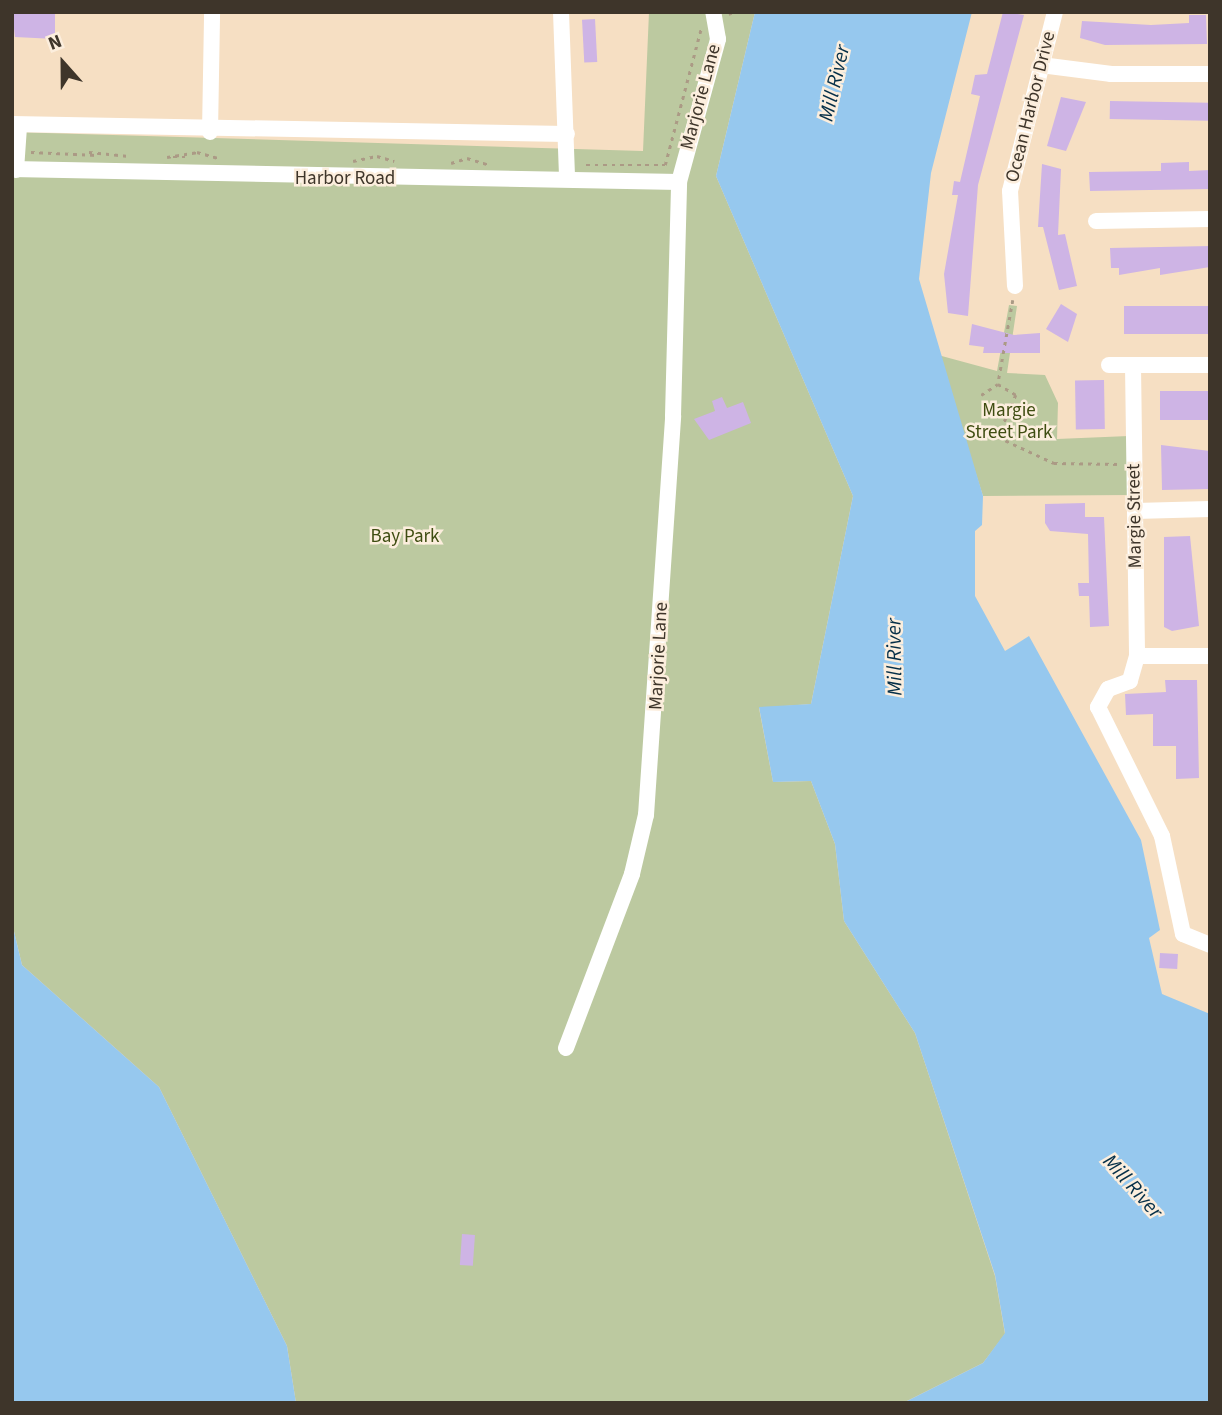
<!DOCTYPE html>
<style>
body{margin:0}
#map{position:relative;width:1222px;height:1415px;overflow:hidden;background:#f6dfc3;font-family:"Source Sans 3",sans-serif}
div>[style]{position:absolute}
.green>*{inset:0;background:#bcc9a0}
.water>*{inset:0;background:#96c8ee}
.building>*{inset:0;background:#ceb4e5;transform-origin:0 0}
.path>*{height:2.5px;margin-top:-1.25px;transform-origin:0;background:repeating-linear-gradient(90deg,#ab9a85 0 3.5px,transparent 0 8.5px)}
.minor>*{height:16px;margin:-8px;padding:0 8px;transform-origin:8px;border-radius:8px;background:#fff}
span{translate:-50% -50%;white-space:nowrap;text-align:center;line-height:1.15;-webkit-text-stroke:5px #fceedd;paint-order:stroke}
.street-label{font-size:19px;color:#3e352a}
.park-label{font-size:19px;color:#3f4d11}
.water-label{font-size:21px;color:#052f48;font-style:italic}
.frame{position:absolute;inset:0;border:14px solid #3e352a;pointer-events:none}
.north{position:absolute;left:28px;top:28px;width:70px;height:70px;-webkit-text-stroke:5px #fceedd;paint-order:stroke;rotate:339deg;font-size:19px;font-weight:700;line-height:28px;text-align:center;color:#3e352a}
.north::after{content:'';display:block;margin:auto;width:24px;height:32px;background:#3e352a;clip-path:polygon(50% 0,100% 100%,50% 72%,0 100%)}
</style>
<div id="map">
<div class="green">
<i style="clip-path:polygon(649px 12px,755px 12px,716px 176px,853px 496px,811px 704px,759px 708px,773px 782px,811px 781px,835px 844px,844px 921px,915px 1033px,995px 1276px,1005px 1334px,983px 1363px,903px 1403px,296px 1403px,287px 1346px,159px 1087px,22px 965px,12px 923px,12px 132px,643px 151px)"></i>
<i style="clip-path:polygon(1009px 305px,1017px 306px,1007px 373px,1045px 375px,1058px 403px,1057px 439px,1129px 436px,1130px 495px,983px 496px,938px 355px,997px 371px)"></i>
</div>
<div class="water">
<i style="clip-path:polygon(755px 12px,972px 12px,931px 173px,919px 279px,983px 496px,982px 525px,975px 531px,975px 596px,1005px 651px,1029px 636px,1141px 840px,1160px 930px,1149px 938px,1162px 994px,1210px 1014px,1210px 1403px,903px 1403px,983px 1363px,1005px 1333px,995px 1275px,915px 1033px,844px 921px,835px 844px,811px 781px,773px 782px,759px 707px,811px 704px,853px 496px,716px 176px)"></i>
<i style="clip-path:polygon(12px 923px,22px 965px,159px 1087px,287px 1346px,296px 1403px,12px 1403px)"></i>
</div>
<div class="building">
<i style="clip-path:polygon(12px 12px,55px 12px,55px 39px,15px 37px)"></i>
<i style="clip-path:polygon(1003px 12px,1024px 15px,978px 185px,968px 316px,948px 313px,944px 274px,958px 195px,952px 195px,954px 181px,960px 182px,980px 96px,971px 94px,975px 75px,987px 74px)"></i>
<i style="clip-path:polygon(1189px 15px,1206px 15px,1207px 44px,1105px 45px,1080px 38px,1082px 21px,1151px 25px,1189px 23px)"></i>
<i style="left:595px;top:19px;width:43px;height:13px;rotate:87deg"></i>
<i style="clip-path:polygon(1061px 97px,1086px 102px,1066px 151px,1047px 146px)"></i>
<i style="left:1110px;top:101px;width:99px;height:18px;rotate:1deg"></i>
<i style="clip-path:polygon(1189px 162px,1189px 171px,1210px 170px,1210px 189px,1090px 191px,1089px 172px,1161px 171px,1161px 163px)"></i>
<i style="clip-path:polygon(1042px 164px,1061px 169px,1058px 235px,1065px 234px,1077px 286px,1059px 290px,1043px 227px,1038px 227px)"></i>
<i style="clip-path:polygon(1210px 246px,1210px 267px,1160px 275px,1160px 268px,1119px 275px,1119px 268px,1111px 268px,1110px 248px)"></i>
<i style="clip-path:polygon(1061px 304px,1077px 314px,1068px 342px,1046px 329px)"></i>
<i style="left:1210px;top:306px;width:28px;height:86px;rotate:90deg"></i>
<i style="clip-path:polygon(972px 324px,1014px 335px,1040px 333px,1040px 353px,983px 353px,984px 347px,969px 345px)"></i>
<i style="left:1104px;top:380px;width:49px;height:29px;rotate:89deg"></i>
<i style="left:1160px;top:391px;width:50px;height:29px"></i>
<i style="clip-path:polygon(722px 397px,727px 408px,743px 402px,751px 423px,709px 440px,694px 419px,715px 411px,712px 401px)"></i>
<i style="clip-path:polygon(1161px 445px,1210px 451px,1210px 489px,1162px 490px)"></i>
<i style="clip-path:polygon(1085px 503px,1085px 517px,1104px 517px,1109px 626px,1090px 627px,1089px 596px,1079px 596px,1078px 583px,1089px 583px,1088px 534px,1050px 531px,1045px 523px,1045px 504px)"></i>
<i style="clip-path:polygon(1190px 536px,1199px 626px,1172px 631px,1164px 627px,1164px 537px)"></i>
<i style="clip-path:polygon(1165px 680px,1197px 680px,1199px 778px,1176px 779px,1176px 746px,1153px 746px,1153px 714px,1126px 715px,1125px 694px,1166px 692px)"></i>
<i style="left:1160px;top:953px;width:18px;height:15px;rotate:3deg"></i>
<i style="left:462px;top:1234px;width:13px;height:31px;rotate:4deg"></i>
</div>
<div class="path">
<i style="left:730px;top:12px;width:3px;rotate:72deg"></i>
<i style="left:31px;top:152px;width:66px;rotate:2.6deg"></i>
<i style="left:89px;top:152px;width:40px;rotate:5.7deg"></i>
<i style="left:167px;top:157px;width:30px;rotate:-9deg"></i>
<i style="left:197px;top:152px;width:22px;rotate:16deg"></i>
<i style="left:173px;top:157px;width:14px"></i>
<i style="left:353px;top:161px;width:25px;rotate:-12deg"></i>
<i style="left:377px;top:156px;width:18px;rotate:16deg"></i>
<i style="left:451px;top:163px;width:17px;rotate:-17deg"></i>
<i style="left:467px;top:158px;width:21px;rotate:17deg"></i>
<i style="left:586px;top:165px;width:79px"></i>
<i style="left:665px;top:165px;width:141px;rotate:-75.2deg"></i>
<i style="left:1013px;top:300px;width:85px;rotate:100.1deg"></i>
<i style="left:998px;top:384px;width:21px;rotate:31deg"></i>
<i style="left:1016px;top:395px;width:46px;rotate:113.2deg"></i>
<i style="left:998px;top:437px;width:62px;rotate:24.9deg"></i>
<i style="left:1054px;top:463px;width:66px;rotate:0.9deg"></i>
<i style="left:981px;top:395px;width:20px;rotate:-33deg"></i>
<i style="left:970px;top:435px;width:14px;rotate:-21deg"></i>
<i style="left:983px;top:430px;width:17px;rotate:25deg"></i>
</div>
<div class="minor">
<i style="left:561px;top:12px;width:167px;rotate:87.9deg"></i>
<i style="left:1041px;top:65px;width:71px;rotate:7.3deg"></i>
<i style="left:1111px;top:74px;width:99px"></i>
<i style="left:12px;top:124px;width:555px;rotate:1.03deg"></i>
<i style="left:12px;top:127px;width:7px"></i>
<i style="left:19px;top:127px;width:43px;rotate:94deg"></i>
<i style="left:210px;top:132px;width:120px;rotate:-89deg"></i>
<i style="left:12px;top:169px;width:667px;rotate:1.12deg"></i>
<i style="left:1096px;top:221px;width:114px;rotate:-1deg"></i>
<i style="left:1015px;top:286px;width:95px;rotate:-93deg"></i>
<i style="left:1010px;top:191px;width:185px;rotate:-75.9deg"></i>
<i style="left:1109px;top:365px;width:101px"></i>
<i style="left:1133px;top:366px;width:290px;rotate:89.2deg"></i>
<i style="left:1137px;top:656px;width:73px"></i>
<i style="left:1135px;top:511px;width:75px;rotate:-1.5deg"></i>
<i style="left:1137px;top:656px;width:26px;rotate:106deg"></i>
<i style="left:1130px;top:681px;width:23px;rotate:160deg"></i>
<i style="left:1108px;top:689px;width:21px;rotate:119deg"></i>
<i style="left:1098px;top:707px;width:144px;rotate:63.6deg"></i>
<i style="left:1162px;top:836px;width:100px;rotate:77.9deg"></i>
<i style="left:1183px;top:934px;width:29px;rotate:22deg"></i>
<i style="left:566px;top:1048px;width:186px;rotate:-69.2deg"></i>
<i style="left:632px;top:874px;width:61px;rotate:-76.7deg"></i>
<i style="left:646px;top:815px;width:400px;rotate:-86.1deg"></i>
<i style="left:673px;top:416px;width:234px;rotate:-88.5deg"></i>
<i style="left:679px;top:182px;width:148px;rotate:-74.7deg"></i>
<i style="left:718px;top:39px;width:27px;rotate:-100deg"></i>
</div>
<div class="street-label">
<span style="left:701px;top:97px;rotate:-75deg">Marjorie Lane</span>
<span style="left:1031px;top:107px;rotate:-76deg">Ocean Harbor Drive</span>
<span style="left:345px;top:179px">Harbor Road</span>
<span style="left:1135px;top:516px;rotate:-91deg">Margie Street</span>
<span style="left:659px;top:656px;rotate:-87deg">Marjorie Lane</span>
</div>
<div class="park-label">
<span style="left:1009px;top:422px">Margie<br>Street Park</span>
<span style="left:405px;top:537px">Bay Park</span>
</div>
<div class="water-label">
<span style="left:834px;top:83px;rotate:-77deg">Mill River</span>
<span style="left:894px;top:657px;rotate:-91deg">Mill River</span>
<span style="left:1133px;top:1186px;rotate:48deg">Mill River</span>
</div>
<div class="frame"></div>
<div class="north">N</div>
</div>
